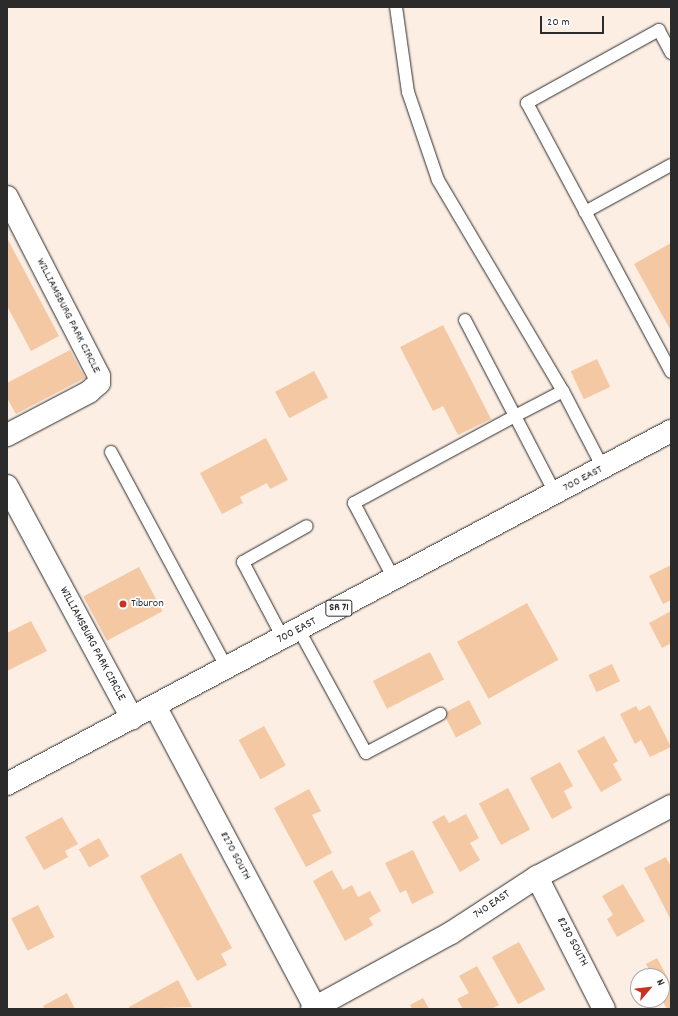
<!DOCTYPE html>
<style>
body{margin:0}
#map{position:relative;width:678px;height:1016px;overflow:hidden;background:#fceee3;font-family:Dekko,sans-serif}
div>[style]{position:absolute}
.building>*{inset:0;background:#f4c8a3;transform-origin:0 0}
.roads{filter:drop-shadow(0 0 1px #2b2b2b) drop-shadow(0 0 1px #2b2b2b)}
.lane>*{height:12px;margin:-6px;padding:0 6px;transform-origin:6px;border-radius:6px;background:#fff}
.street>*{height:22px;margin:-11px;padding:0 11px;transform-origin:11px;border-radius:11px;background:#fff}
.primary>*{height:22px;margin:-11px;padding:0 11px;transform-origin:11px;border-radius:11px;background:#fff}
.dots>*{width:11px;height:11px;translate:-50% -50%;box-sizing:border-box;border:2px solid #fff;border-radius:50%}
span{translate:-50% -50%;white-space:nowrap;text-align:center;line-height:1.15;-webkit-text-stroke:3.5px #fff;paint-order:stroke}
.shield-label span{padding:1px 3px;background:#fff;border:1px solid;border-radius:3px;-webkit-text-stroke-width:0}
.shield-label{font-size:11px;color:#2b2b2b;font-weight:700}
.street-label{font-size:12px;color:#2b2b2b}
.poi-label{font-size:12px;color:#2b2b2b}
.left{translate:0 -50%;text-align:left}
.frame{position:absolute;inset:0;border:8px solid #2b2b2b;pointer-events:none}
.north{position:absolute;left:630px;top:968px;width:40px;height:40px;box-sizing:border-box;background:#fff;border:1px solid #aaa;border-radius:50%;rotate:62deg;font-size:11px;font-weight:700;line-height:16px;text-align:center;color:#2b2b2b}
.north::after{content:'';display:block;margin:auto;width:14px;height:18px;background:#c8321e;clip-path:polygon(50% 0,100% 100%,50% 72%,0 100%)}
.scale{position:absolute;left:540px;top:16px;width:64px;height:18px;box-sizing:border-box;border:2px solid #2b2b2b;border-top:0;padding-left:5px;font-size:12px;line-height:14px;white-space:nowrap;color:#2b2b2b;-webkit-text-stroke:3px #fff;paint-order:stroke}
</style>
<div id="map">
<div class="building">
<i style="clip-path:polygon(7px 238px,59px 336px,31px 351px,7px 306px)"></i>
<i style="clip-path:polygon(671px 243px,671px 331px,634px 264px)"></i>
<i style="clip-path:polygon(443px 325px,491px 419px,458px 435px,443px 406px,433px 411px,400px 347px)"></i>
<i style="clip-path:polygon(70px 350px,85px 378px,16px 414px,7px 398px,7px 383px)"></i>
<i style="left:597px;top:359px;width:31px;height:29px;rotate:65deg"></i>
<i style="left:314px;top:371px;width:30px;height:44px;rotate:62deg"></i>
<i style="clip-path:polygon(266px 438px,288px 480px,270px 489px,267px 483px,240px 497px,243px 503px,222px 514px,200px 473px)"></i>
<i style="clip-path:polygon(671px 565px,671px 600px,663px 604px,649px 576px)"></i>
<i style="left:139px;top:567px;width:50px;height:63px;rotate:62deg"></i>
<i style="left:527px;top:603px;width:65px;height:80px;rotate:61deg"></i>
<i style="clip-path:polygon(671px 611px,671px 643px,662px 648px,649px 623px)"></i>
<i style="clip-path:polygon(31px 621px,47px 651px,7px 671px,7px 633px)"></i>
<i style="left:430px;top:652px;width:31px;height:64px;rotate:63deg"></i>
<i style="left:612px;top:664px;width:19px;height:26px;rotate:65deg"></i>
<i style="left:469px;top:700px;width:27px;height:29px;rotate:62deg"></i>
<i style="clip-path:polygon(650px 705px,671px 747px,650px 757px,641px 740px,635px 744px,620px 714px,636px 706px,639px 711px)"></i>
<i style="left:264px;top:726px;width:45px;height:29px;rotate:61deg"></i>
<i style="clip-path:polygon(604px 736px,618px 761px,613px 764px,622px 780px,601px 792px,577px 751px)"></i>
<i style="clip-path:polygon(560px 762px,573px 786px,564px 791px,572px 808px,552px 819px,530px 778px)"></i>
<i style="left:508px;top:788px;width:47px;height:33px;rotate:62deg"></i>
<i style="clip-path:polygon(309px 789px,321px 811px,312px 815px,332px 853px,306px 867px,274px 808px)"></i>
<i style="clip-path:polygon(466px 814px,479px 838px,470px 843px,480px 860px,460px 872px,432px 822px,444px 815px,449px 823px)"></i>
<i style="clip-path:polygon(62px 817px,78px 844px,65px 851px,68px 857px,44px 870px,25px 837px)"></i>
<i style="left:99px;top:838px;width:21px;height:23px;rotate:61deg"></i>
<i style="clip-path:polygon(413px 850px,434px 893px,412px 904px,406px 890px,400px 893px,385px 863px)"></i>
<i style="clip-path:polygon(181px 853px,232px 948px,221px 954px,227px 965px,197px 981px,140px 876px)"></i>
<i style="clip-path:polygon(666px 857px,671px 867px,671px 920px,644px 868px)"></i>
<i style="clip-path:polygon(332px 870px,343px 890px,352px 885px,358px 897px,370px 891px,381px 911px,369px 918px,373px 925px,345px 941px,313px 881px)"></i>
<i style="clip-path:polygon(623px 884px,645px 921px,617px 937px,607px 919px,613px 915px,602px 896px)"></i>
<i style="left:38px;top:905px;width:36px;height:30px;rotate:63deg"></i>
<i style="left:519px;top:942px;width:54px;height:31px;rotate:61deg"></i>
<i style="clip-path:polygon(657px 958px,671px 984px,671px 1009px,667px 1009px,662px 1000px,662px 976px,638px 976px,649px 970px,646px 964px)"></i>
<i style="clip-path:polygon(477px 966px,499px 1005px,491px 1009px,463px 1009px,457px 999px,469px 993px,459px 976px)"></i>
<i style="clip-path:polygon(178px 980px,192px 1007px,130px 1009px,129px 1007px)"></i>
<i style="clip-path:polygon(67px 993px,75px 1009px,45px 1009px,43px 1006px)"></i>
<i style="clip-path:polygon(423px 998px,429px 1009px,412px 1009px,410px 1005px)"></i>
</div>
<div class="roads">
<div class="lane">
<i style="left:396px;top:7px;width:86px;rotate:82deg"></i>
<i style="left:408px;top:92px;width:93px;rotate:71.2deg"></i>
<i style="left:438px;top:180px;width:245px;rotate:59.4deg"></i>
<i style="left:671px;top:53px;width:26px;rotate:-118deg"></i>
<i style="left:659px;top:30px;width:151px;rotate:151.1deg"></i>
<i style="left:527px;top:103px;width:305px;rotate:61.8deg"></i>
<i style="left:585px;top:212px;width:98px;rotate:-28.7deg"></i>
<i style="left:465px;top:320px;width:108px;rotate:62.5deg"></i>
<i style="left:515px;top:416px;width:54px;rotate:-27.5deg"></i>
<i style="left:563px;top:391px;width:87px;rotate:62.5deg"></i>
<i style="left:111px;top:452px;width:245px;rotate:61.8deg"></i>
<i style="left:394px;top:579px;width:86px;rotate:-117.8deg"></i>
<i style="left:354px;top:503px;width:183px;rotate:-28.4deg"></i>
<i style="left:515px;top:416px;width:87px;rotate:62.5deg"></i>
<i style="left:299px;top:630px;width:140px;rotate:61.4deg"></i>
<i style="left:366px;top:753px;width:84px;rotate:-27.8deg"></i>
<i style="left:283px;top:638px;width:86px;rotate:-117.8deg"></i>
<i style="left:243px;top:562px;width:73px;rotate:-29.4deg"></i>
</div>
<div class="street">
<i style="left:7px;top:197px;width:201px;rotate:62.8deg"></i>
<i style="left:99px;top:376px;width:7px;rotate:90deg"></i>
<i style="left:99px;top:383px;width:13px;rotate:138deg"></i>
<i style="left:89px;top:392px;width:93px;rotate:152.3deg"></i>
<i style="left:7px;top:486px;width:264px;rotate:61.7deg"></i>
<i style="left:155px;top:706px;width:343px;rotate:62deg"></i>
<i style="left:537px;top:877px;width:148px;rotate:63.1deg"></i>
<i style="left:312px;top:1009px;width:158px;rotate:-28.7deg"></i>
<i style="left:451px;top:933px;width:103px;rotate:-33.1deg"></i>
<i style="left:537px;top:877px;width:152px;rotate:-27.9deg"></i>
</div>
<div class="primary">
<i style="left:7px;top:784px;width:752px;rotate:-28deg"></i>
</div>
</div>
<div class="dots">
<i style="left:123px;top:604px;background:#c8321e"></i>
</div>
<div class="shield-label">
<span style="left:339px;top:608px">SR 71</span>
</div>
<div class="street-label">
<span style="left:68px;top:316px;rotate:63deg">WILLIAMSBURG PARK CIRCLE</span>
<span style="left:583px;top:479px;rotate:-28deg">700 EAST</span>
<span style="left:297px;top:631px;rotate:-28deg">700 EAST</span>
<span style="left:92px;top:644px;rotate:62deg">WILLIAMSBURG PARK CIRCLE</span>
<span style="left:235px;top:856px;rotate:62deg">8270 SOUTH</span>
<span style="left:492px;top:905px;rotate:-34deg">740 EAST</span>
<span style="left:572px;top:942px;rotate:62deg">8230 SOUTH</span>
</div>
<div class="poi-label">
<span class="left" style="left:131px;top:604px">Tiburon</span>
</div>
<div class="frame"></div>
<div class="north">N</div>
<div class="scale">20 m</div>
</div>
